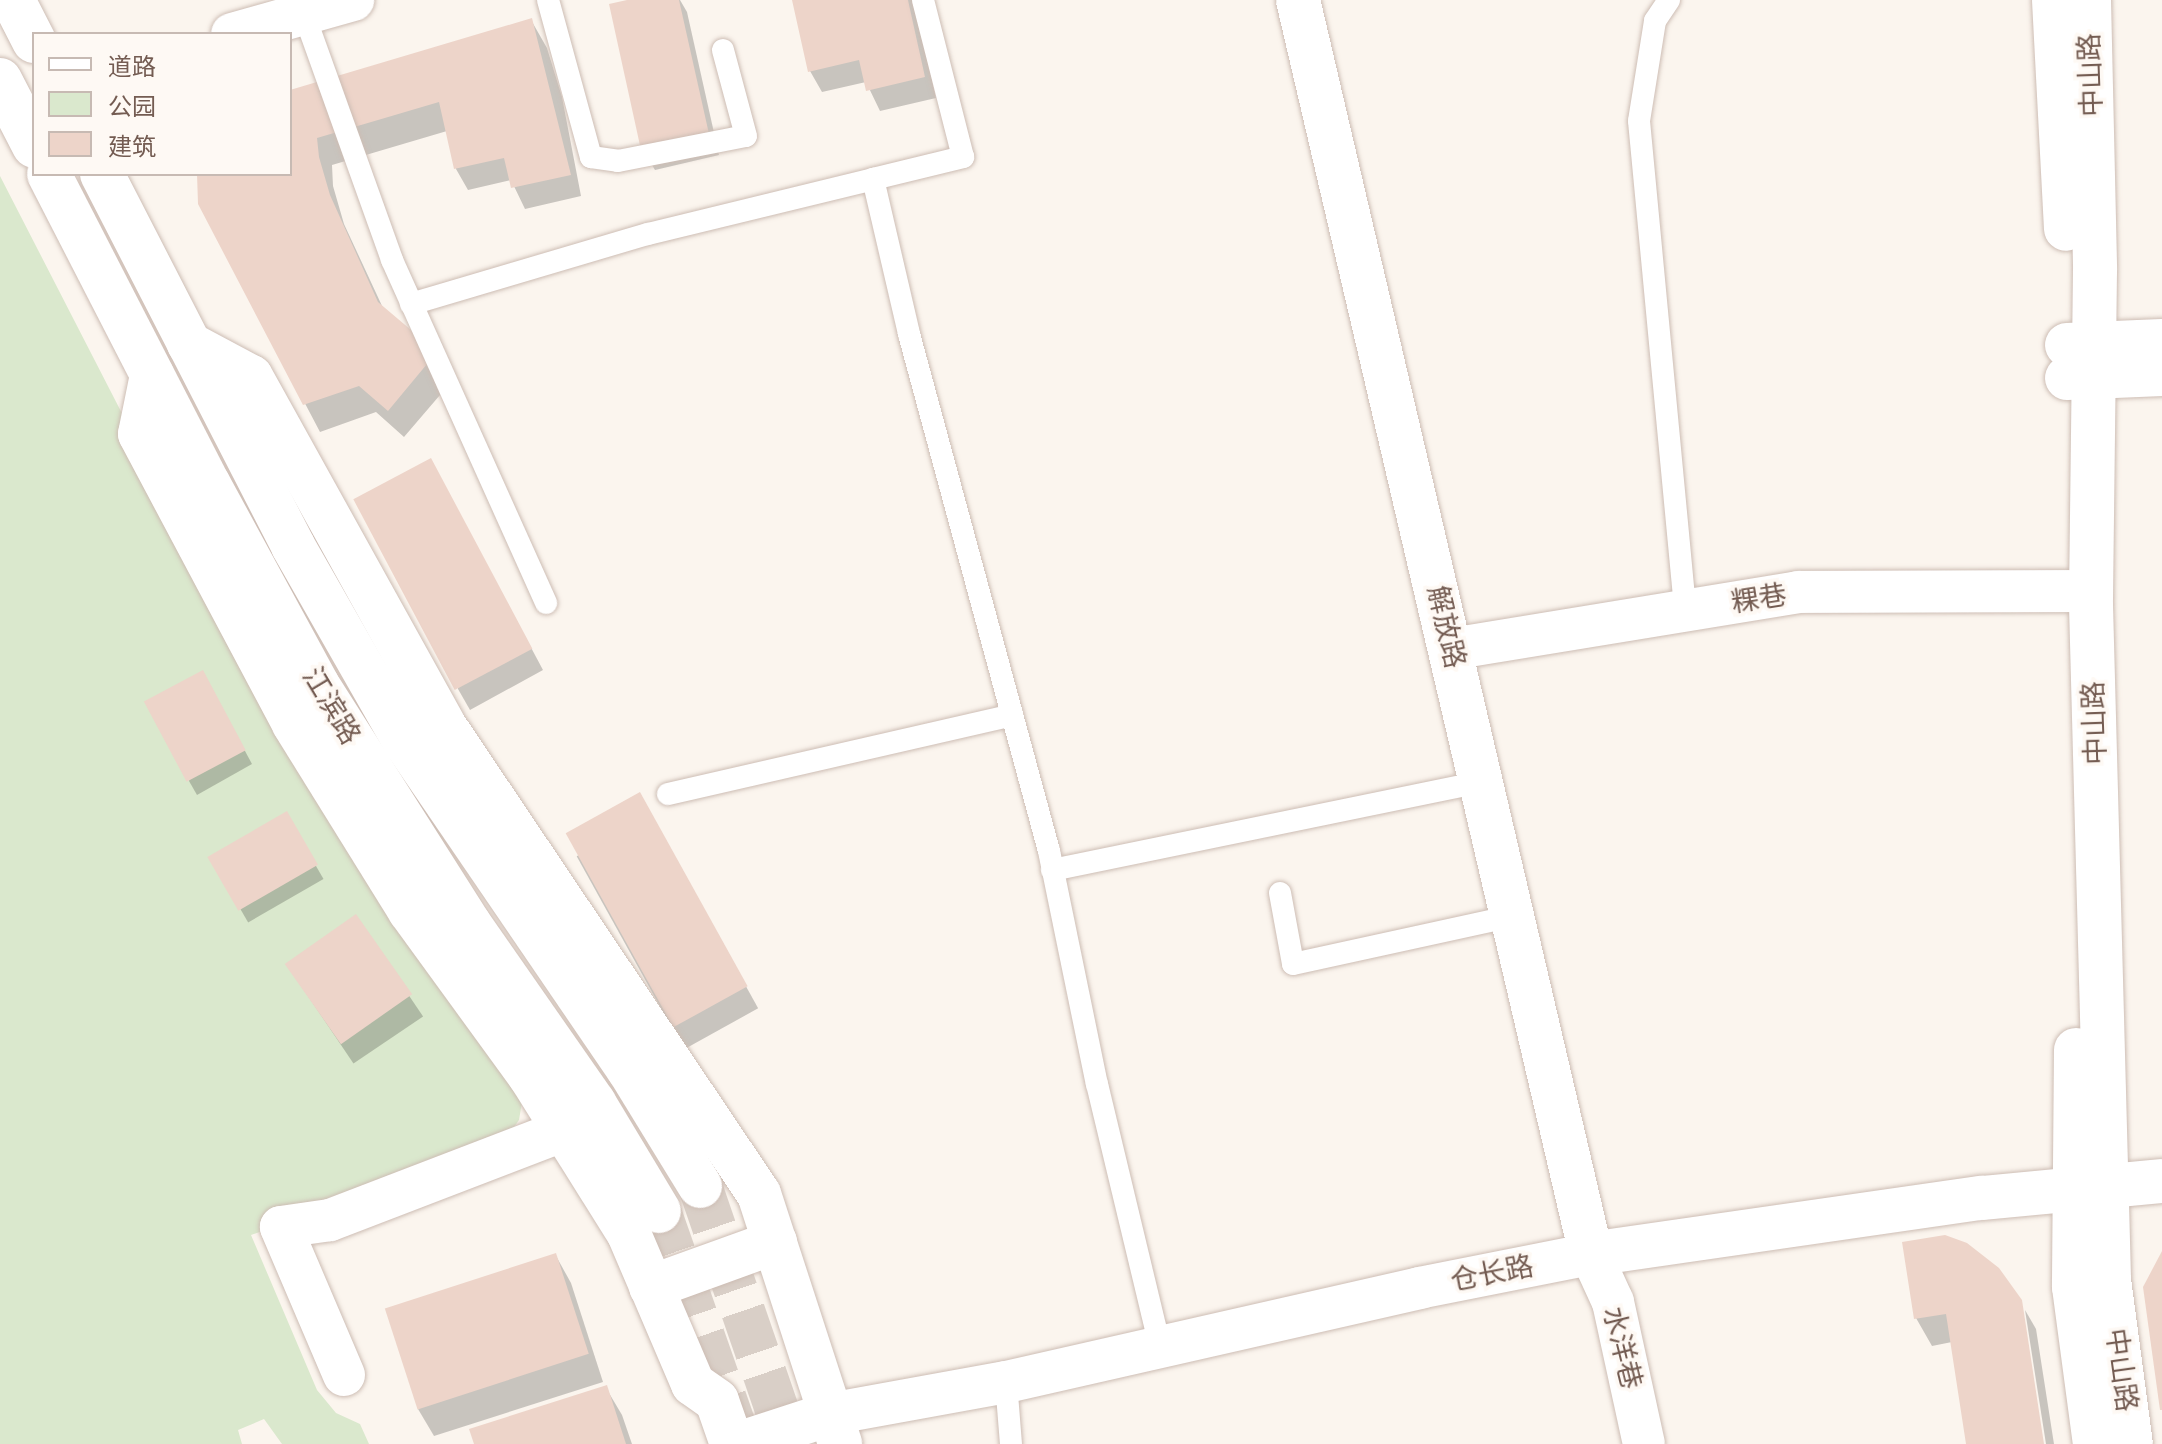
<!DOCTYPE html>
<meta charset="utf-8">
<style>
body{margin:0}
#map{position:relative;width:2162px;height:1444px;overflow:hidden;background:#fbf5ee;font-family:"Fira Sans","Noto Sans SC",sans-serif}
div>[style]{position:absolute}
.green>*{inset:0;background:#dae8cd}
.shadow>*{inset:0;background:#0003;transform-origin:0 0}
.building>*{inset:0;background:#edd4c9;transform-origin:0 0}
.secondary-tunnel>*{height:44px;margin-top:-22px;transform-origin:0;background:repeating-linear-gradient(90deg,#d9cfc7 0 44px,transparent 0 66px)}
.roads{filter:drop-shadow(0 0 2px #cdbdb4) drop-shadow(0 0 2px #cdbdb4)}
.lane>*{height:22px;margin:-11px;padding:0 11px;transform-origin:11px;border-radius:11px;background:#fff}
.street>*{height:42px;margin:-21px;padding:0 21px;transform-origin:21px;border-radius:21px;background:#fff}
.secondary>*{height:44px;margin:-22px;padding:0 22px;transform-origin:22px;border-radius:22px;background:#fff}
span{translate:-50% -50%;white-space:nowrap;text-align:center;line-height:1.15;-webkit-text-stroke:7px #fef9f4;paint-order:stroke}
.street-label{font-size:28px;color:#745c52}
.legend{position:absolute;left:32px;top:32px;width:260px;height:144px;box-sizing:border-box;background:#fef9f4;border:2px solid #c7bab3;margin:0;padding:10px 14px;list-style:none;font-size:24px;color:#745c52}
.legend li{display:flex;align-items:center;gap:16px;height:40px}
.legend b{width:40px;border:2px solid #c7bab3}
</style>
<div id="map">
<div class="green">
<i style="clip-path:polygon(0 176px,241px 645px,524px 1090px,519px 1120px,500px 1147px,251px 1235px,317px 1390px,336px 1413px,360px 1424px,369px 1444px,282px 1444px,264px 1419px,238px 1430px,242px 1444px,0 1444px)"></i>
</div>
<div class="shadow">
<i style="clip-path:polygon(636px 0,680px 0,687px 12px,719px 155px,655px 170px,643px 150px)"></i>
<i style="clip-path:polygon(794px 0,914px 0,936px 98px,880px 111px,866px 82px,822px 92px,810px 71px)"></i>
<i style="clip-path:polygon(531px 20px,547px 48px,562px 97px,581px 196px,525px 209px,511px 180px,468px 190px,456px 169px,447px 131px,332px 165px,333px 186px,344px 224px,383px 308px,452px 381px,404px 437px,376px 412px,320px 432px,200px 204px,199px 174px,290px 174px,290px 92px)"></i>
<i style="clip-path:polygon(442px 481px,543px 670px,470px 710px,458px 689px)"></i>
<i style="clip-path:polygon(210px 686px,252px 764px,197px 795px,189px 781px)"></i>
<i style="left:286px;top:814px;width:75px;height:87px;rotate:60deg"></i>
<i style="left:651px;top:815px;width:221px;height:85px;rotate:61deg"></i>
<i style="left:356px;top:917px;width:120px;height:84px;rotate:56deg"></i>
<i style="clip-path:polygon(1904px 1244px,2042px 1444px,1968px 1444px,1952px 1342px,1932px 1346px,1916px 1318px)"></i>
<i style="clip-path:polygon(556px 1256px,571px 1283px,603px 1382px,434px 1436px,418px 1409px)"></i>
<i style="clip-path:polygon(2025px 1310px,2036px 1329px,2054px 1444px,2046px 1444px)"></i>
<i style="clip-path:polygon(606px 1388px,622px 1415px,632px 1444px,476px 1444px)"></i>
</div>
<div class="building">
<i style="clip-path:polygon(627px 0,679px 0,709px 134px,641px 150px,609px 4px)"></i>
<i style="clip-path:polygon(792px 0,908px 0,925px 77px,866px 91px,859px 60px,808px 72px)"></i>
<i style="clip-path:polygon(532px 18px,571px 175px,511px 188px,504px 158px,454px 169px,439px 102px,317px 138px,319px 157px,330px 195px,378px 302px,437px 352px,388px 411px,359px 386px,303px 405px,198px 204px,197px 174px,290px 174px,290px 90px)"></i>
<i style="left:431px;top:458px;width:216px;height:88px;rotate:62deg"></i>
<i style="left:203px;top:670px;width:91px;height:67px;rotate:62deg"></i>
<i style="left:640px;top:792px;width:222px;height:85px;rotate:61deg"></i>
<i style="left:287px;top:811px;width:62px;height:92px;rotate:60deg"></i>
<i style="left:356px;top:914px;width:98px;height:87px;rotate:55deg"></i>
<i style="clip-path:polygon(1945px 1235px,1967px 1243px,1999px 1268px,2022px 1300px,2044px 1444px,1966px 1444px,1946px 1314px,1914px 1319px,1902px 1242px)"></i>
<i style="clip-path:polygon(2162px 1251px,2162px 1410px,2160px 1410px,2143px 1287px)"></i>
<i style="left:556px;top:1253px;width:106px;height:180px;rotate:72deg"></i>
<i style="clip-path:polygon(607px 1385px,626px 1444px,474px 1444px,469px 1429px)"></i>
</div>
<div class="secondary-tunnel">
<i style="left:700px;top:1186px;width:273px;rotate:71deg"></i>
<i style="left:659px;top:1211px;width:233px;rotate:70.7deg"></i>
</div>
<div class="roads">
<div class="lane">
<i style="left:548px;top:0;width:163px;rotate:74.7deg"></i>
<i style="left:591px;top:157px;width:27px;rotate:8deg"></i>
<i style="left:618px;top:161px;width:130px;rotate:-11.1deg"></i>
<i style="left:746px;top:136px;width:89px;rotate:-105deg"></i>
<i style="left:1669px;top:0;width:25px;rotate:124deg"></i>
<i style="left:1655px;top:21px;width:101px;rotate:99.1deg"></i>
<i style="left:1639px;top:121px;width:492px;rotate:84.6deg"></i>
<i style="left:304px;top:14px;width:261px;rotate:70.3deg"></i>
<i style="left:392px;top:260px;width:376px;rotate:65.8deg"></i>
<i style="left:873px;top:179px;width:93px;rotate:-13.7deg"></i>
<i style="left:963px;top:157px;width:162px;rotate:-104.3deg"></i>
<i style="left:411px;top:304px;width:247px;rotate:-16.5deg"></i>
<i style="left:648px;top:234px;width:232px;rotate:-13.7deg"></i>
<i style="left:873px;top:179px;width:159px;rotate:76.9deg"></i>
<i style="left:909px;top:334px;width:536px;rotate:74.85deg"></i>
<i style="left:1049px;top:851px;width:238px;rotate:78.4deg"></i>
<i style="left:1097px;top:1084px;width:269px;rotate:76.5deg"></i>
<i style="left:668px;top:794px;width:353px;rotate:-12.9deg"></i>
<i style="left:1052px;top:870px;width:439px;rotate:-11.6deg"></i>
<i style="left:1280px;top:893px;width:72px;rotate:79.6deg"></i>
<i style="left:1293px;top:964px;width:225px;rotate:-12.3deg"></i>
<i style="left:1006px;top:1382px;width:62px;rotate:85.4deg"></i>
</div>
<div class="street">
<i style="left:232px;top:34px;width:126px;rotate:-15.7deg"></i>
<i style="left:1451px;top:649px;width:352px;rotate:-9.3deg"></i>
<i style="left:1798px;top:592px;width:271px;rotate:-0.2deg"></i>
<i style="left:344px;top:1375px;width:161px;rotate:-113.1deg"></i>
<i style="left:281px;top:1227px;width:49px;rotate:-8.1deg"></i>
<i style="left:330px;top:1220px;width:251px;rotate:-21deg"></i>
<i style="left:830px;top:1414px;width:179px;rotate:-10.3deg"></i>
<i style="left:1006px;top:1382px;width:424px;rotate:-12.8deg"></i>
<i style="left:1419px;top:1288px;width:175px;rotate:-11.2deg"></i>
<i style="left:1591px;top:1254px;width:53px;rotate:65.4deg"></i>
<i style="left:1613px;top:1302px;width:145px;rotate:77.7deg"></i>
</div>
<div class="secondary">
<i style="left:13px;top:0;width:46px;rotate:62.9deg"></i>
<i style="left:1298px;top:0;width:1288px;rotate:76.85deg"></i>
<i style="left:1591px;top:1254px;width:395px;rotate:-8.2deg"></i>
<i style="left:1982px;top:1198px;width:181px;rotate:-5.4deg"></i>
<i style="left:2054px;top:0;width:229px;rotate:87deg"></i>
<i style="left:2089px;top:0;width:270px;rotate:88.7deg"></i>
<i style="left:2095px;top:270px;width:335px;rotate:90.7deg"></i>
<i style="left:2091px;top:605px;width:675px;rotate:88.47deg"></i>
<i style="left:2109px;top:1280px;width:165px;rotate:82.4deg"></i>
<i style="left:0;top:80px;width:74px;rotate:62.7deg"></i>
<i style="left:49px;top:174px;width:348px;rotate:62.8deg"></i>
<i style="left:208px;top:483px;width:229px;rotate:61.5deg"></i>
<i style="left:317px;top:684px;width:285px;rotate:57.6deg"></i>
<i style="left:470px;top:925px;width:217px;rotate:55.1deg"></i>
<i style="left:594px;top:1103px;width:126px;rotate:59deg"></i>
<i style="left:102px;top:174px;width:418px;rotate:62.8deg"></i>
<i style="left:293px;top:546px;width:226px;rotate:60.3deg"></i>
<i style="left:405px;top:742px;width:397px;rotate:55.7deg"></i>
<i style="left:629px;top:1070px;width:136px;rotate:58.5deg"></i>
<i style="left:189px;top:344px;width:70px;rotate:28deg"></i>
<i style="left:251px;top:377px;width:397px;rotate:61deg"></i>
<i style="left:443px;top:724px;width:566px;rotate:56.09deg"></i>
<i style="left:759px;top:1194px;width:263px;rotate:72deg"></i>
<i style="left:2067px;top:345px;width:95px;rotate:-2.4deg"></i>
<i style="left:152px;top:375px;width:60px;rotate:101.5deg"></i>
<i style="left:140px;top:434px;width:328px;rotate:62deg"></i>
<i style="left:294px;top:724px;width:220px;rotate:58.2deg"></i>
<i style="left:410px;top:911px;width:204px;rotate:54deg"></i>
<i style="left:530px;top:1076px;width:186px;rotate:57.9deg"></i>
<i style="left:629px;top:1234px;width:163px;rotate:66.9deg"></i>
<i style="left:693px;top:1384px;width:29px;rotate:35deg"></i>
<i style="left:717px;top:1401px;width:46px;rotate:70.8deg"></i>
<i style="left:2067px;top:378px;width:95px;rotate:-2.4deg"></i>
<i style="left:2076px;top:1050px;width:237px;rotate:90.5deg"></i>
<i style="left:2074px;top:1287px;width:158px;rotate:82.4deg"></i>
<i style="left:651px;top:1287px;width:132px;rotate:-19.9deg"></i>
<i style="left:738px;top:1444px;width:97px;rotate:-18.1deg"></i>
</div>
</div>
<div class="street-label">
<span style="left:2091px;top:75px;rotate:-92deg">中山路</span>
<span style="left:1759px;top:599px;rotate:-9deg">粿巷</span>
<span style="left:1446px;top:627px;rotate:77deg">解放路</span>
<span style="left:331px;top:706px;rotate:59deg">江滨路</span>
<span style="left:2095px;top:723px;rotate:-92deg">中山路</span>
<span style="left:1492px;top:1274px;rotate:-11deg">仓长路</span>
<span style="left:1622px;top:1348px;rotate:76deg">水洋巷</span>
<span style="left:2121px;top:1370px;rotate:82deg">中山路</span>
</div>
<ul class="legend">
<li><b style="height:10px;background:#fff"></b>道路</li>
<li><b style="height:22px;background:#dae8cd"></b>公园</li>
<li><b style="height:22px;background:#edd4c9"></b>建筑</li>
</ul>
</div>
